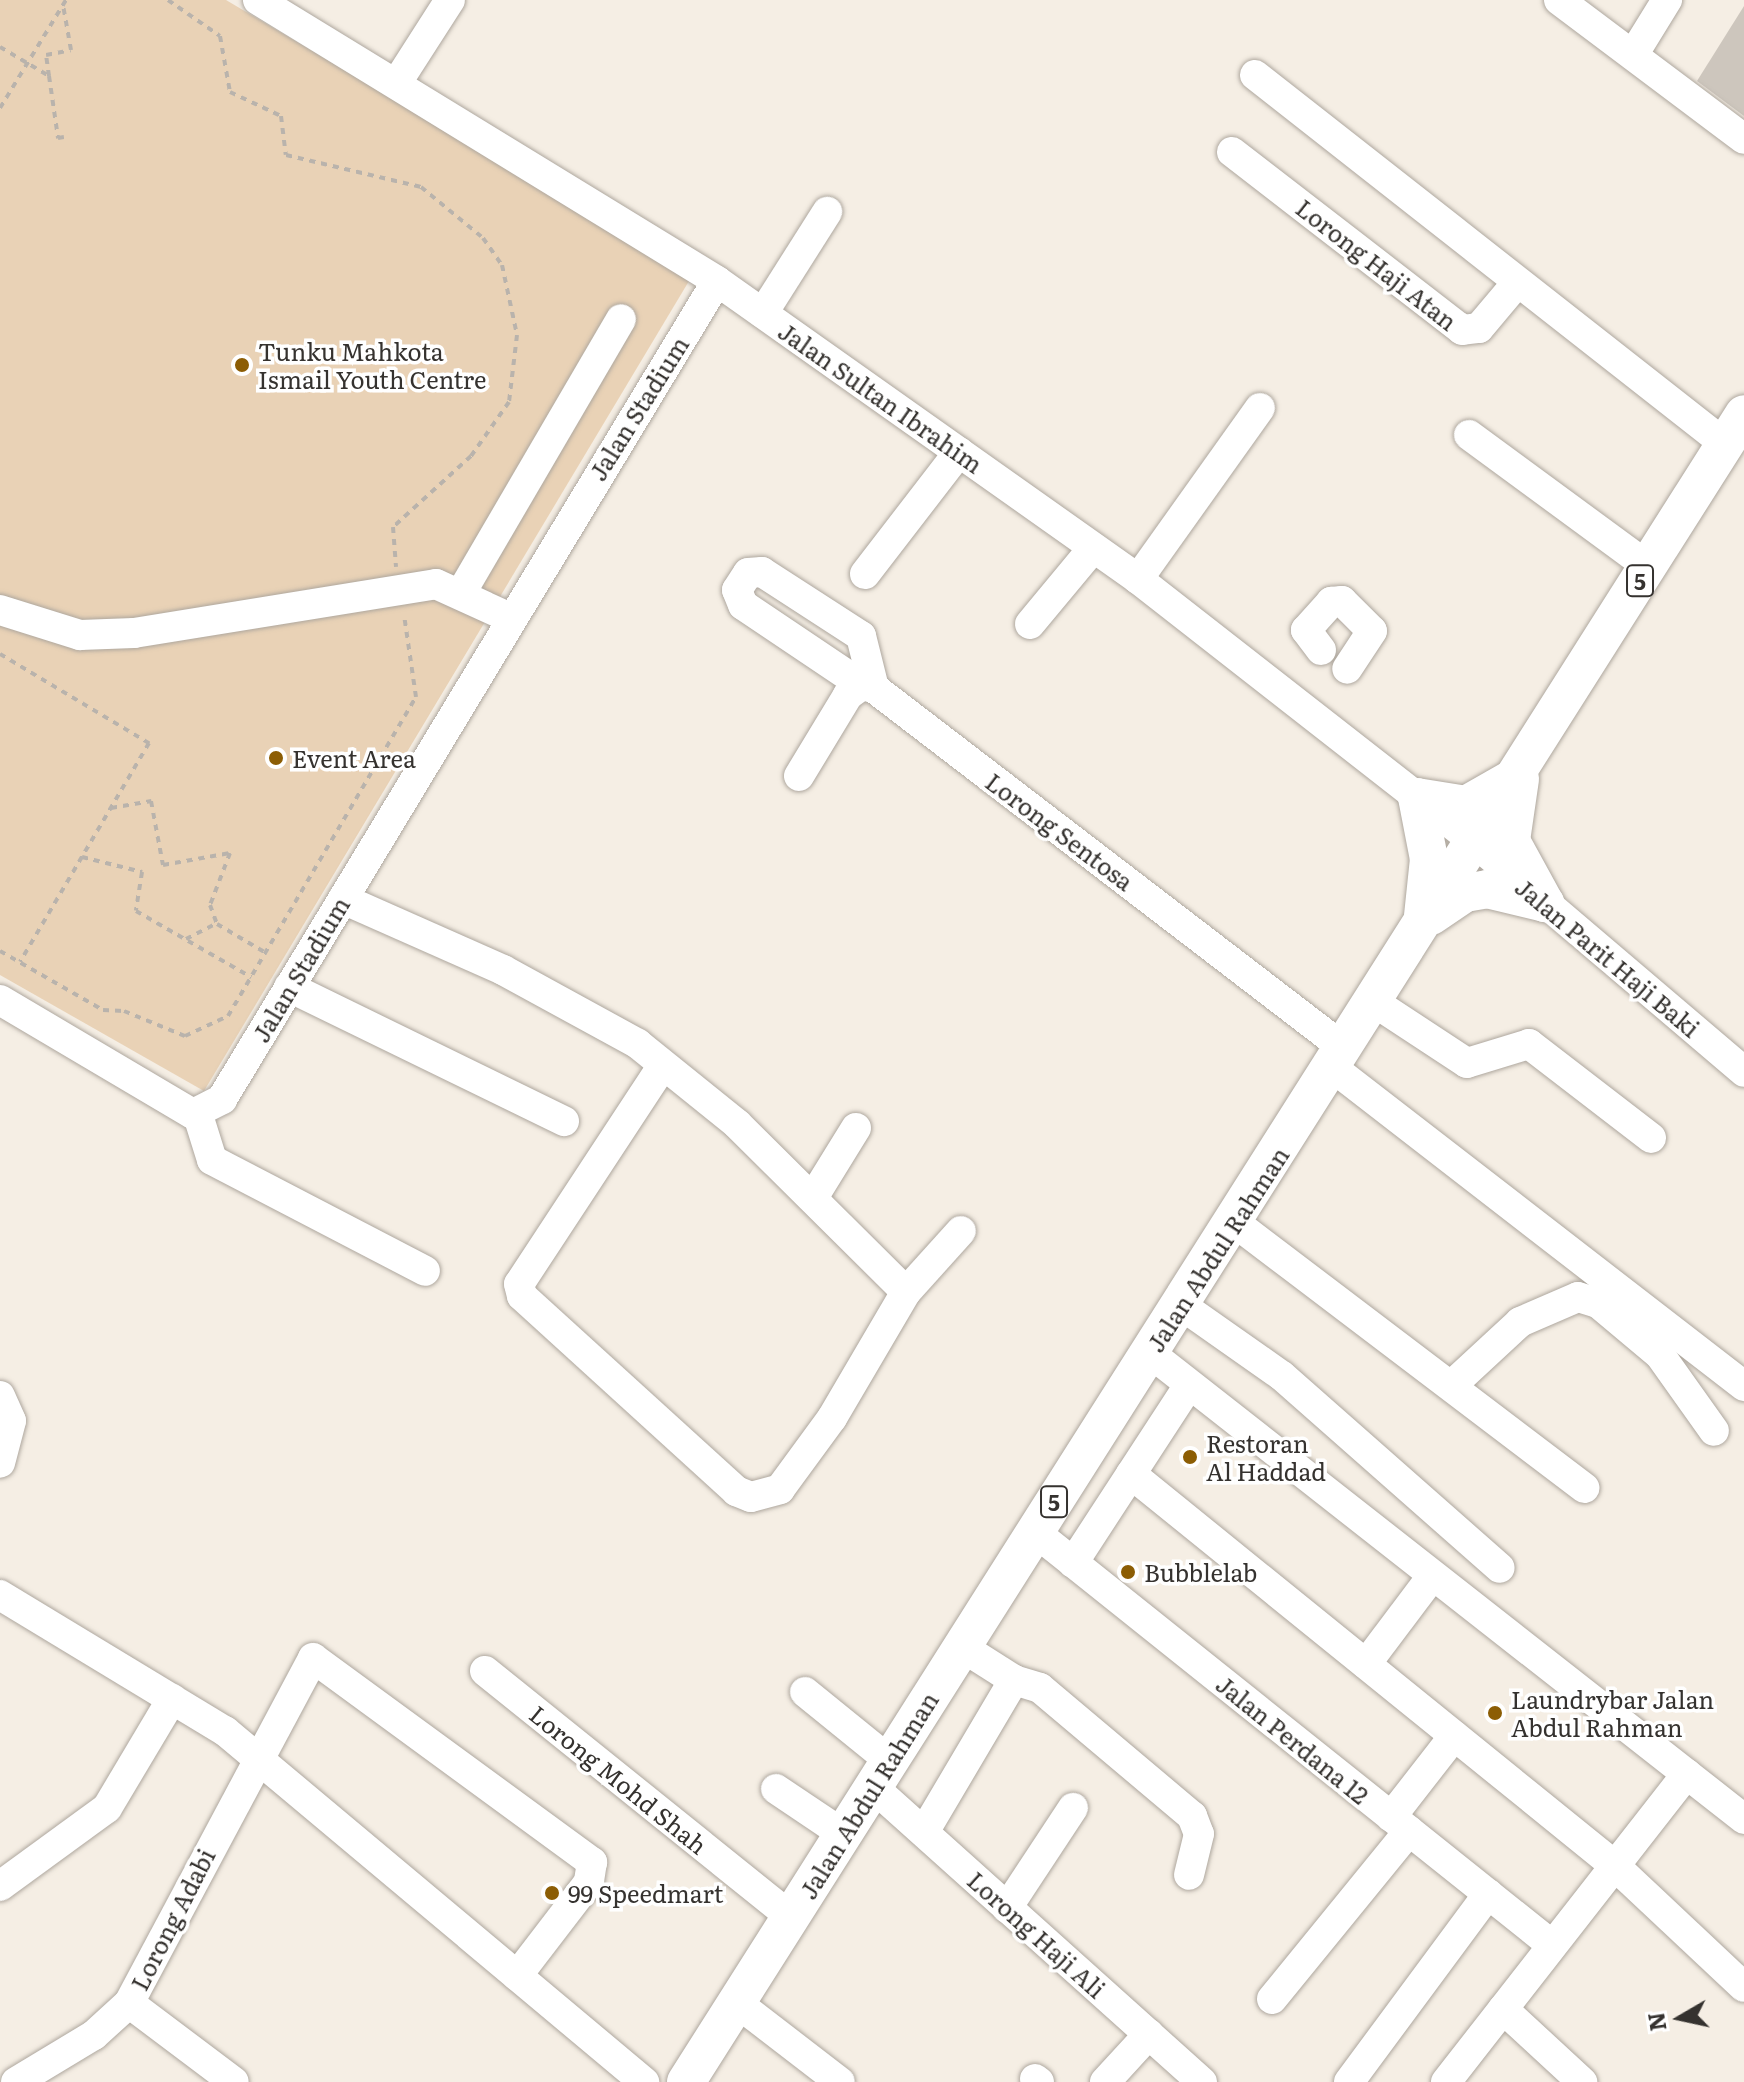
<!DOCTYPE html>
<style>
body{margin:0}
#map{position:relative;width:1744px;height:2082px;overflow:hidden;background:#f5eee4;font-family:Literata,serif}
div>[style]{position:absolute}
.green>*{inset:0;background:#e9d2b6}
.building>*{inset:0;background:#cdc6bd}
.path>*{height:4px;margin-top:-2px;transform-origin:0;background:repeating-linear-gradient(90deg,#b9b3ac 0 6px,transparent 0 12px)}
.roads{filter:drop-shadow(0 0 2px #aea79e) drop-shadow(0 0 2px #aea79e)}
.minor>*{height:30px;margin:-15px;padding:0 15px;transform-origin:15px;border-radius:15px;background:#fff}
.major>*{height:38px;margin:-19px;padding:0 19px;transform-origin:19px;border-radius:19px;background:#fff}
.dots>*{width:22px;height:22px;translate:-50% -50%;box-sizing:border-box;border:4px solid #fff;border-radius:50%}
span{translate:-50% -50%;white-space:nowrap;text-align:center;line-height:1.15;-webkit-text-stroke:7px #fff;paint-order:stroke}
.shield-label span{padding:2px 6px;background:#fff;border:2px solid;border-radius:6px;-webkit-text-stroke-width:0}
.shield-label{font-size:22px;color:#35322f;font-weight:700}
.street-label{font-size:24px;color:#35322f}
.poi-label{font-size:24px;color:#35322f}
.left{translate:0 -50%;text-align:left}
.north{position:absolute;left:1640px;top:1978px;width:80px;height:80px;-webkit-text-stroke:6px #fff;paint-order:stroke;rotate:261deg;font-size:22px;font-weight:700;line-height:32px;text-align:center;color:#35322f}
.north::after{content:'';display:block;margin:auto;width:28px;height:36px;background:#35322f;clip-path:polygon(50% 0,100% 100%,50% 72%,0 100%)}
</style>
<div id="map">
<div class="green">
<i style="clip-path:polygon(0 0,226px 0,692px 276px,204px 1091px,0 975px)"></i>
</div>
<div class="building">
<i style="clip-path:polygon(1744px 6px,1744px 116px,1697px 81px)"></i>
</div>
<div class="path">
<i style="left:168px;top:0;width:63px;rotate:34.7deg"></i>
<i style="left:220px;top:36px;width:57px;rotate:79.9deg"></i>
<i style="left:230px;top:92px;width:56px;rotate:25.2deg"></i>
<i style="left:281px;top:116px;width:39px;rotate:83deg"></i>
<i style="left:286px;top:155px;width:139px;rotate:13.3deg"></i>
<i style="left:421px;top:187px;width:80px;rotate:39.4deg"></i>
<i style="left:483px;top:238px;width:33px;rotate:55deg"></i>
<i style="left:502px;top:265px;width:72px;rotate:77.9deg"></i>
<i style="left:517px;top:335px;width:67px;rotate:96.8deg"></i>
<i style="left:509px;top:402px;width:66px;rotate:125.1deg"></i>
<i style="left:471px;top:456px;width:105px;rotate:137.7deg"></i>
<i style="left:393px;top:527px;width:40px;rotate:85.7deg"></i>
<i style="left:0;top:47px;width:57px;rotate:30.6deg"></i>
<i style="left:49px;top:76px;width:63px;rotate:81.7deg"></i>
<i style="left:58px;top:138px;width:6px;rotate:-9deg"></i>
<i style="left:49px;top:76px;width:21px;rotate:-98deg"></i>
<i style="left:46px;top:55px;width:25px;rotate:-11deg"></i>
<i style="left:71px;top:50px;width:46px;rotate:-100.1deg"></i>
<i style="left:0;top:108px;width:127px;rotate:-58.6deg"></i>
<i style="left:0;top:654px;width:174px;rotate:30.9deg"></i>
<i style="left:149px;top:743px;width:254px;rotate:120.5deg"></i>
<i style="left:111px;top:808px;width:41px;rotate:-9.9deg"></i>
<i style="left:151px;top:801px;width:65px;rotate:79.4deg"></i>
<i style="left:163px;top:865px;width:68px;rotate:-10.2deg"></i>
<i style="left:230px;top:853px;width:56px;rotate:111deg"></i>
<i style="left:210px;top:905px;width:20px;rotate:70deg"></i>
<i style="left:217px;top:924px;width:57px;rotate:30.6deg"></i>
<i style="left:82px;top:857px;width:62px;rotate:14deg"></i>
<i style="left:142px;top:872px;width:39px;rotate:99deg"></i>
<i style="left:136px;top:911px;width:133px;rotate:29.9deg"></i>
<i style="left:186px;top:939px;width:34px;rotate:-27deg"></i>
<i style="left:0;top:951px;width:119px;rotate:29.8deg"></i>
<i style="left:103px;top:1010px;width:21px;rotate:3deg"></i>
<i style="left:124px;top:1011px;width:66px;rotate:22.3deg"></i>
<i style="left:185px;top:1036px;width:47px;rotate:-24.9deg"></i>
<i style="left:228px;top:1016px;width:370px;rotate:-59.5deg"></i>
<i style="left:416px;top:697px;width:83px;rotate:-98.3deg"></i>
</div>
<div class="roads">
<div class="minor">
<i style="left:258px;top:0;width:538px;rotate:31.47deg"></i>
<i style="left:717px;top:281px;width:516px;rotate:35.29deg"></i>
<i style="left:1138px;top:579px;width:425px;rotate:38deg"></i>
<i style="left:1473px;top:841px;width:356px;rotate:40.4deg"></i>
<i style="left:1559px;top:0;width:231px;rotate:36.9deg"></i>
<i style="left:1633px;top:55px;width:65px;rotate:-58.3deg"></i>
<i style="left:1255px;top:75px;width:598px;rotate:38.14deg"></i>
<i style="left:398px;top:81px;width:96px;rotate:-57.3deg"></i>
<i style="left:1232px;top:152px;width:291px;rotate:37.7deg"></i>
<i style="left:1462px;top:330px;width:17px;rotate:-7deg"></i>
<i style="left:1479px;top:328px;width:57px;rotate:-49.9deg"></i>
<i style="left:763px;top:313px;width:120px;rotate:-57.6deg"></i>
<i style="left:1469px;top:435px;width:223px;rotate:36.3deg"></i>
<i style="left:865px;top:574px;width:154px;rotate:-52.4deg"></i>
<i style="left:1138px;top:579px;width:210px;rotate:-54.5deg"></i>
<i style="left:461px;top:593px;width:317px;rotate:-59.7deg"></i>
<i style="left:0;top:610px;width:84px;rotate:17.4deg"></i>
<i style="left:80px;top:635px;width:54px;rotate:-2.1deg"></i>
<i style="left:134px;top:633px;width:306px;rotate:-9.2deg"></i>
<i style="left:436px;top:584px;width:79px;rotate:24.6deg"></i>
<i style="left:1030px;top:624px;width:99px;rotate:-50.3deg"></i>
<i style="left:1321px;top:650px;width:25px;rotate:-127deg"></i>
<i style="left:1306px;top:630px;width:38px;rotate:-48deg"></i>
<i style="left:1331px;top:602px;width:11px;rotate:-5deg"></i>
<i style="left:1342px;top:601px;width:42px;rotate:45deg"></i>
<i style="left:1372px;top:631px;width:45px;rotate:123.3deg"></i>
<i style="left:862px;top:685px;width:143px;rotate:-146.1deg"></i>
<i style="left:743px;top:605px;width:16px;rotate:-112deg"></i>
<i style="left:737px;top:590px;width:20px;rotate:-57deg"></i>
<i style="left:748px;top:573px;width:14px;rotate:-4deg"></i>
<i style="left:762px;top:572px;width:118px;rotate:32.9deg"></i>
<i style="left:861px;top:636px;width:54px;rotate:76deg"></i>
<i style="left:799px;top:776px;width:95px;rotate:-58.8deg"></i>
<i style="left:848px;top:695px;width:17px;rotate:-36deg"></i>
<i style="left:862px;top:685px;width:12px;rotate:14deg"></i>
<i style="left:874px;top:688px;width:593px;rotate:37.47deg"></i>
<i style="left:343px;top:899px;width:175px;rotate:23.9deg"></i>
<i style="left:503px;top:970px;width:154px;rotate:28.7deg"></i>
<i style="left:638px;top:1044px;width:127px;rotate:38.9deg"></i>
<i style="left:737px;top:1124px;width:238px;rotate:44.8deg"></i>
<i style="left:289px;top:987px;width:306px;rotate:26deg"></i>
<i style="left:0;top:1000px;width:224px;rotate:30.6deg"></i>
<i style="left:193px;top:1114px;width:33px;rotate:-27deg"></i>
<i style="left:222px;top:1099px;width:956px;rotate:-58.82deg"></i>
<i style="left:1374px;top:1002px;width:111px;rotate:33.3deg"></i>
<i style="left:1467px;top:1063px;width:65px;rotate:-17deg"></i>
<i style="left:1529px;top:1044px;width:154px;rotate:37.6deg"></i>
<i style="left:663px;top:1065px;width:262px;rotate:123.3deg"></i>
<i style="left:519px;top:1284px;width:12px;rotate:76deg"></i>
<i style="left:522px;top:1296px;width:290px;rotate:42.3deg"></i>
<i style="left:736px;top:1491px;width:16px;rotate:22deg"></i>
<i style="left:751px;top:1497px;width:30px;rotate:-15deg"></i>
<i style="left:780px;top:1489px;width:88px;rotate:-53.8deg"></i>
<i style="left:832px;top:1418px;width:146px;rotate:-59.6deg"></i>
<i style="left:906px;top:1292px;width:82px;rotate:-48deg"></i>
<i style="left:1333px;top:1068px;width:520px;rotate:37.73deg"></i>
<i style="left:197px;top:1112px;width:50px;rotate:72.6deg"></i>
<i style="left:212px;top:1160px;width:240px;rotate:27.5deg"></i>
<i style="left:814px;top:1196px;width:80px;rotate:-58.3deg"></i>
<i style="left:1234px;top:1222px;width:440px;rotate:37.2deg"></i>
<i style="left:1181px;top:1305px;width:123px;rotate:35.1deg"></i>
<i style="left:1282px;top:1376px;width:290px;rotate:41.4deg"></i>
<i style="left:1150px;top:1353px;width:755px;rotate:38.11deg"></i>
<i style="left:1451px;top:1386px;width:94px;rotate:-42.8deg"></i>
<i style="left:1520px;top:1322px;width:63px;rotate:-23.3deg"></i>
<i style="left:1578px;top:1297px;width:21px;rotate:17deg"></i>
<i style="left:1598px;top:1303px;width:81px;rotate:40deg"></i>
<i style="left:1660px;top:1355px;width:93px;rotate:54.6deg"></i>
<i style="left:0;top:1396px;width:27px;rotate:66deg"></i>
<i style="left:11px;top:1421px;width:43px;rotate:104.7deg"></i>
<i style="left:1131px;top:1474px;width:621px;rotate:38.99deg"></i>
<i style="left:1614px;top:1865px;width:178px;rotate:43.2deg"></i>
<i style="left:1035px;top:1532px;width:662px;rotate:38.62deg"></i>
<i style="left:1073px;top:1563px;width:212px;rotate:-56.9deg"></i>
<i style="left:0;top:1595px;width:263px;rotate:31.2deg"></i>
<i style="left:225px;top:1731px;width:547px;rotate:39.95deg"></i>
<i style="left:1366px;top:1664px;width:106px;rotate:-53deg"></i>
<i style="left:485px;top:1671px;width:393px;rotate:38.8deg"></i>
<i style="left:1014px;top:1680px;width:27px;rotate:17deg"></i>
<i style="left:1040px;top:1688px;width:199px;rotate:40.1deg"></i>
<i style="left:1192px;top:1816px;width:19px;rotate:69deg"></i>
<i style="left:1199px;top:1834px;width:42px;rotate:103.7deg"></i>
<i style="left:805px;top:1692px;width:109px;rotate:39.1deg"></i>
<i style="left:873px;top:1787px;width:442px;rotate:41.9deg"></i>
<i style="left:776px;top:1789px;width:81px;rotate:33.9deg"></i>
<i style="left:1391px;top:1817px;width:103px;rotate:-52.1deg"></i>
<i style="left:924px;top:1832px;width:177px;rotate:-59.4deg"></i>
<i style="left:1014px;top:1680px;width:62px;rotate:-147.6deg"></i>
<i style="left:0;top:1886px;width:132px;rotate:-36.1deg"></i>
<i style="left:107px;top:1808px;width:127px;rotate:-59.2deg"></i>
<i style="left:1007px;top:1908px;width:120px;rotate:-56.6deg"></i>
<i style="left:1272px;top:1999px;width:217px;rotate:-50.8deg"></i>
<i style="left:736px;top:2002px;width:131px;rotate:37.6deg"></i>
<i style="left:129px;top:2003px;width:131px;rotate:37deg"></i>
<i style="left:1503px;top:2009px;width:108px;rotate:42.7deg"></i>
<i style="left:1035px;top:2079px;width:5px;rotate:37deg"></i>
<i style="left:16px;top:2082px;width:91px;rotate:-31.1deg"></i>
<i style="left:94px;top:2035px;width:47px;rotate:-42.4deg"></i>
<i style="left:129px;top:2003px;width:391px;rotate:-61.9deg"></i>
<i style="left:313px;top:1658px;width:346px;rotate:36.2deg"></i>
<i style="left:592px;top:1862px;width:20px;rotate:99deg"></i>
<i style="left:589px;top:1882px;width:118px;rotate:127.5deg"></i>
<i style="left:1105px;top:2082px;width:65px;rotate:-47.5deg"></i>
<i style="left:1349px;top:2082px;width:234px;rotate:-53.5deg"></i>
<i style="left:1446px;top:2082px;width:391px;rotate:-52deg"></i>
</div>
<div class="major">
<i style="left:1520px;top:779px;width:63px;rotate:98.3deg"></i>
<i style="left:1511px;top:841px;width:71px;rotate:61.3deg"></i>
<i style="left:1423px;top:916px;width:57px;rotate:-84deg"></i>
<i style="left:1429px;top:859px;width:63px;rotate:-101deg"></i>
<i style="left:1417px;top:797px;width:50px;rotate:9.3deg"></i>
<i style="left:1466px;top:805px;width:48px;rotate:-29.7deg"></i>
<i style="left:1431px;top:916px;width:41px;rotate:-34.1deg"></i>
<i style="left:1465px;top:893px;width:22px;rotate:-10deg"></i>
<i style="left:1487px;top:889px;width:60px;rotate:13.6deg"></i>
<i style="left:686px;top:2082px;width:1975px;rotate:-57.61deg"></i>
</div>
</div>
<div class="dots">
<i style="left:242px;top:365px;background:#8c5d04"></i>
<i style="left:276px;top:758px;background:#8c5d04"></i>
<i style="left:1190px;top:1457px;background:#8c5d04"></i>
<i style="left:1128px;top:1572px;background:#8c5d04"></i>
<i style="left:1495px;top:1713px;background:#8c5d04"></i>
<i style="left:552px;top:1893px;background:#8c5d04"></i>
</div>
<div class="shield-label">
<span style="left:1640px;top:581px">5</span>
<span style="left:1054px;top:1502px">5</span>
</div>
<div class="street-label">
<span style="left:1377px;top:264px;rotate:38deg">Lorong Haji Atan</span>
<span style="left:881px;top:397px;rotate:35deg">Jalan Sultan Ibrahim</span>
<span style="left:638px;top:408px;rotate:-58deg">Jalan Stadium</span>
<span style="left:1060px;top:831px;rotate:37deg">Lorong Sentosa</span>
<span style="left:1608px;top:957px;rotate:40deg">Jalan Parit Haji Baki</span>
<span style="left:300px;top:969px;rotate:-59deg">Jalan Stadium</span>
<span style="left:1217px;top:1249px;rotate:-57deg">Jalan Abdul Rahman</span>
<span style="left:1293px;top:1739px;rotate:39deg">Jalan Perdana 12</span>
<span style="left:619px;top:1779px;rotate:39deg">Lorong Mohd Shah</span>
<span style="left:868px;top:1795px;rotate:-58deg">Jalan Abdul Rahman</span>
<span style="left:172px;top:1919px;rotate:-63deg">Lorong Adabi</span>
<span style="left:1037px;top:1934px;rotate:42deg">Lorong Haji Ali</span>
</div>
<div class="poi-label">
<span class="left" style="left:258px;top:365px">Tunku Mahkota<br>Ismail Youth Centre</span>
<span class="left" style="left:292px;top:758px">Event Area</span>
<span class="left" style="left:1206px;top:1457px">Restoran<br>Al Haddad</span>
<span class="left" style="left:1144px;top:1572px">Bubblelab</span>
<span class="left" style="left:1511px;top:1713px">Laundrybar Jalan<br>Abdul Rahman</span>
<span class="left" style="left:568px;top:1893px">99 Speedmart</span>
</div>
<div class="north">N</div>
</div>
